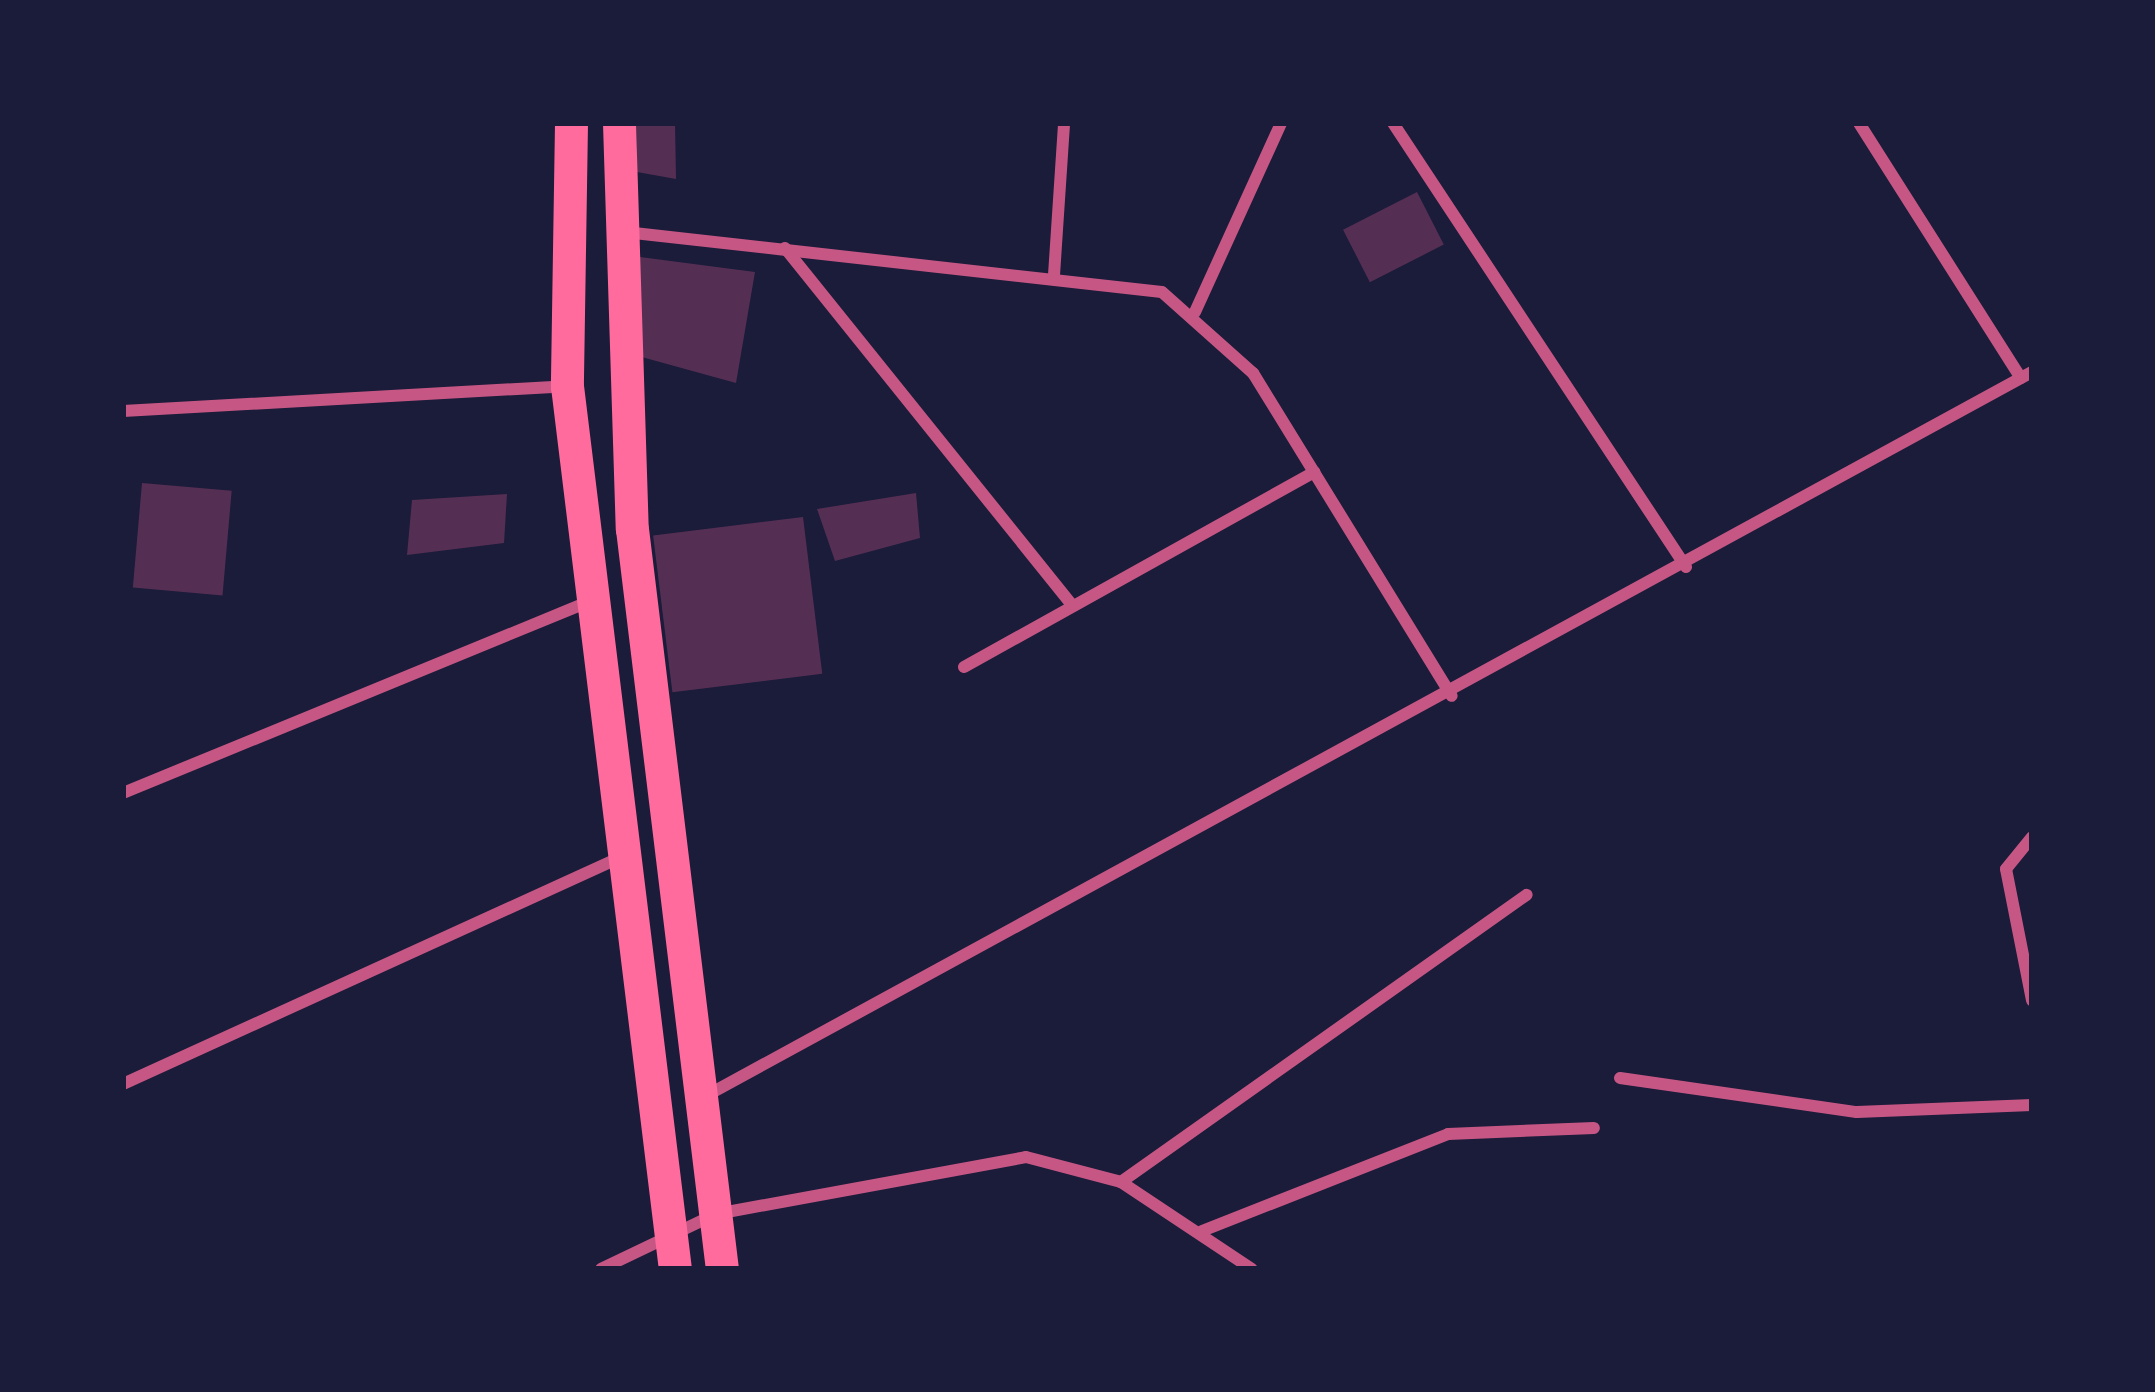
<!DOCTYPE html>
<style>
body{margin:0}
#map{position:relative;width:2155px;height:1392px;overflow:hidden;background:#1b1b3a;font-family:"Varela Round",sans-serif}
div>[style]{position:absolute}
.building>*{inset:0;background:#542f53;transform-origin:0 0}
.minor>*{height:12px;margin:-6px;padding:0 6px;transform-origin:6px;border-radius:6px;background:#c65784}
.trunk>*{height:33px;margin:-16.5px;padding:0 16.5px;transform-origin:16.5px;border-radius:16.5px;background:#ff6b9d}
span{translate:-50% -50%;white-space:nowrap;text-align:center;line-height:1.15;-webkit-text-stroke:10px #1b1b3a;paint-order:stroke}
.frame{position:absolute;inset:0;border:126px solid #1b1b3a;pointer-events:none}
</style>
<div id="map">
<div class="building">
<i style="clip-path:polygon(636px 123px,675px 123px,676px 179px,637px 172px)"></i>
<i style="left:1417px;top:192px;width:59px;height:83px;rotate:63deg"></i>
<i style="clip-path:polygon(640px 257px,755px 272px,736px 383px,638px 356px)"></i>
<i style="left:142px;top:483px;width:90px;height:105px;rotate:5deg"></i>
<i style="clip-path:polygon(916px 493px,920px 538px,835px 561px,817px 509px)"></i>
<i style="clip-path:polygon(507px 494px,504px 543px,407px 555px,412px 500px)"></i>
<i style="left:803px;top:517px;width:158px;height:151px;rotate:83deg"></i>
</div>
<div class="minor">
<i style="left:1393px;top:123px;width:532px;rotate:56.58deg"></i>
<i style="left:1859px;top:123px;width:302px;rotate:57.6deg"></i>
<i style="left:625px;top:232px;width:540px;rotate:6.38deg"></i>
<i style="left:1162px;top:292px;width:122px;rotate:41.7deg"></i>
<i style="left:1253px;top:373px;width:379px;rotate:58.4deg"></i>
<i style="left:785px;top:248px;width:459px;rotate:51.2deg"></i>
<i style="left:1054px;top:275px;width:152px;rotate:-86.2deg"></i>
<i style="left:1195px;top:312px;width:208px;rotate:-65.5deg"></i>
<i style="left:123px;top:411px;width:444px;rotate:-3.2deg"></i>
<i style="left:964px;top:667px;width:401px;rotate:-29.1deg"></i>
<i style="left:123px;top:793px;width:503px;rotate:-22.33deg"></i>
<i style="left:2032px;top:837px;width:41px;rotate:129.1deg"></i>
<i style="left:2006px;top:869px;width:134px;rotate:78.8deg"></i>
<i style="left:1620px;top:1078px;width:239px;rotate:8.2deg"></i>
<i style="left:1857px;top:1112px;width:175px;rotate:-2.3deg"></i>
<i style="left:123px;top:1084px;width:545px;rotate:-24.5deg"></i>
<i style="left:702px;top:1098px;width:1515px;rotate:-28.63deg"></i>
<i style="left:1121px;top:1182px;width:497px;rotate:-35.3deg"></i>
<i style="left:1202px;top:1231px;width:264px;rotate:-21.5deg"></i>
<i style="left:1448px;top:1134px;width:146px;rotate:-2.4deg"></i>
<i style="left:601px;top:1269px;width:127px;rotate:-25.6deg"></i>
<i style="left:716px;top:1214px;width:315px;rotate:-10.4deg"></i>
<i style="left:1026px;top:1157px;width:98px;rotate:14.7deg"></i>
<i style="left:1121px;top:1182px;width:157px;rotate:33.6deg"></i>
</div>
<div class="trunk">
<i style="left:571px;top:123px;width:263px;rotate:90.9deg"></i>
<i style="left:567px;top:386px;width:890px;rotate:83.03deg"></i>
<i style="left:619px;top:123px;width:406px;rotate:88.2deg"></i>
<i style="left:632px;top:529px;width:745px;rotate:83.07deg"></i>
</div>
<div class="frame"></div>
</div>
